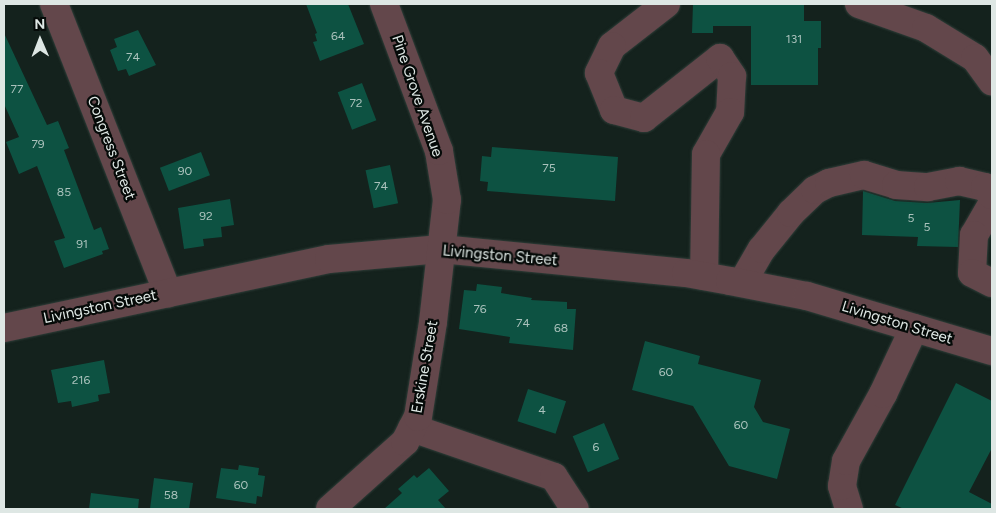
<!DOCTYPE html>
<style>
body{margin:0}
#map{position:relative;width:996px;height:513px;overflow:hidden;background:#14221d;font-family:Figtree,sans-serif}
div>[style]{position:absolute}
.building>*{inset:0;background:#0d5242;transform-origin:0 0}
.roads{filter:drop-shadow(0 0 1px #303e39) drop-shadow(0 0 1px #303e39)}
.minor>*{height:28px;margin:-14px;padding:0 14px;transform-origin:14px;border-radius:14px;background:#63474b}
span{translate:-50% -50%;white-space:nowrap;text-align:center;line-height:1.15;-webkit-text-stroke:4.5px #050a08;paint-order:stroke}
.number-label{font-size:12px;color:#aac2bc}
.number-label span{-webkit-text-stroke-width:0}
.street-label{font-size:15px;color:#dee7e4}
.frame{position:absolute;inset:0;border:5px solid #dee7e4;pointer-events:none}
.north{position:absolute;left:15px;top:15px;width:50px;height:50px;-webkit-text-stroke:4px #050a08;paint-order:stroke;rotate:359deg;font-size:14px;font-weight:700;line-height:20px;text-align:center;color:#dee7e4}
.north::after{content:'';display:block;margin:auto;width:18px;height:22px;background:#dee7e4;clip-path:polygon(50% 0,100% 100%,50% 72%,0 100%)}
</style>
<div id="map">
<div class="building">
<i style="clip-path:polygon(306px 4px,348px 4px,364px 44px,320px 61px,313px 42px,317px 41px,315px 34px,317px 33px)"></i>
<i style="clip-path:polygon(693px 4px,804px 4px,804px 21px,821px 21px,821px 48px,818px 48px,818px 85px,751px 85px,751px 26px,713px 26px,713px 33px,692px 33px)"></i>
<i style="clip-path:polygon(138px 30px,156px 65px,129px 76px,126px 69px,118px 71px,110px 50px,117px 47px,114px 39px)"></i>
<i style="clip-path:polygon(4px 33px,47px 125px,58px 121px,69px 148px,64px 150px,94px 230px,101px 227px,109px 249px,102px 251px,103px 254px,64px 268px,54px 241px,65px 238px,37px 166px,19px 174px,6px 142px,19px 137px,4px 104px)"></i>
<i style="left:362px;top:83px;width:40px;height:26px;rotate:69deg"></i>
<i style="clip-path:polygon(492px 147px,618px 157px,615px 201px,487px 191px,488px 182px,480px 181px,482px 156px,491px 157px)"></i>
<i style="left:201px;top:152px;width:25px;height:44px;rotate:69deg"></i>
<i style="left:390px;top:165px;width:39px;height:25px;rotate:78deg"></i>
<i style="clip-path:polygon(863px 191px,895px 201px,927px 203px,960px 200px,958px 247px,917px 246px,918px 237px,862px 235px)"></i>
<i style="clip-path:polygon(230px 199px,234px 225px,221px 227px,222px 237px,203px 239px,204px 246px,184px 249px,178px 208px)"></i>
<i style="clip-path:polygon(477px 284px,502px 287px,501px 293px,532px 298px,531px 300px,567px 302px,567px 309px,576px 309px,573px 350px,509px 343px,510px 337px,459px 329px,464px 290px,476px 291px)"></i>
<i style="clip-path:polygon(645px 341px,700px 356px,698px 364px,761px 380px,754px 407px,763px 422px,790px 429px,777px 479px,729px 466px,693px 406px,632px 390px)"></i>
<i style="clip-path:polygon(104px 360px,110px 393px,98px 395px,99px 401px,72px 407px,71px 401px,58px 403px,51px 370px)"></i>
<i style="clip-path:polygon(956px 383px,992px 401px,992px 448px,969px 492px,992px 504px,992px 509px,904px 509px,895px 505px)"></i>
<i style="left:528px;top:389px;width:40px;height:34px;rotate:18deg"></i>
<i style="left:604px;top:423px;width:39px;height:34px;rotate:67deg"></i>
<i style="clip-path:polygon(239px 465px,259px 468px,258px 475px,265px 476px,262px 497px,257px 496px,256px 504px,216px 498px,221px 468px,238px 470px)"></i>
<i style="clip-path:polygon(429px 468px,449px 491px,438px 500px,446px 509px,384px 509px,402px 493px,398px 489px,414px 475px,417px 478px)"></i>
<i style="clip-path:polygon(154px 478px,193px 483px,189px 509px,150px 509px)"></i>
<i style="clip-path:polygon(91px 493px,139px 499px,138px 509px,89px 509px)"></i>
</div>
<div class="roads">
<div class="minor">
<i style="left:54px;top:4px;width:311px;rotate:68.5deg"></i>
<i style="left:666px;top:4px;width:68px;rotate:142.1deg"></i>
<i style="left:612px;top:46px;width:30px;rotate:116deg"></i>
<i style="left:599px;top:73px;width:40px;rotate:68deg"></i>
<i style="left:614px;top:110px;width:31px;rotate:15deg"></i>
<i style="left:644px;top:118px;width:97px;rotate:-38.3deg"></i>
<i style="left:720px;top:58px;width:22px;rotate:56deg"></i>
<i style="left:732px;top:76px;width:36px;rotate:93deg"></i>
<i style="left:730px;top:112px;width:48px;rotate:119.7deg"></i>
<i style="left:706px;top:154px;width:122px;rotate:90.9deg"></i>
<i style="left:859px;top:4px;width:71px;rotate:19.7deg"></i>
<i style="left:926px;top:28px;width:57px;rotate:31.5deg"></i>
<i style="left:975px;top:58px;width:29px;rotate:54deg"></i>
<i style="left:992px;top:204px;width:36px;rotate:120deg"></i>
<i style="left:974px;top:235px;width:38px;rotate:93deg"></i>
<i style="left:972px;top:273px;width:22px;rotate:27deg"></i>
<i style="left:742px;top:283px;width:39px;rotate:-60deg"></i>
<i style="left:762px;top:249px;width:46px;rotate:-51.1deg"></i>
<i style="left:791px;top:213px;width:33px;rotate:-44deg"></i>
<i style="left:815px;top:190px;width:16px;rotate:-27deg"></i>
<i style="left:829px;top:183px;width:36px;rotate:-13deg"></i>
<i style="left:864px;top:175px;width:34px;rotate:17deg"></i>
<i style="left:896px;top:185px;width:32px;rotate:4deg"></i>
<i style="left:928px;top:187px;width:32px;rotate:-11deg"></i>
<i style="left:959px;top:181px;width:27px;rotate:13deg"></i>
<i style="left:985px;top:187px;width:11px;rotate:49deg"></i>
<i style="left:4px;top:328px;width:332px;rotate:-12deg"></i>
<i style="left:329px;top:259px;width:112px;rotate:-5.1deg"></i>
<i style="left:441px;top:249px;width:246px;rotate:5.6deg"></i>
<i style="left:686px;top:273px;width:45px;rotate:10.3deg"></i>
<i style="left:730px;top:281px;width:78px;rotate:11deg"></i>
<i style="left:807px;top:296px;width:193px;rotate:16.6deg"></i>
<i style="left:412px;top:428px;width:150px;rotate:19deg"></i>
<i style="left:554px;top:477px;width:38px;rotate:57deg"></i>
<i style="left:330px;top:509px;width:101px;rotate:-41.8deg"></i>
<i style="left:405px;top:442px;width:28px;rotate:-63deg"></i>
<i style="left:418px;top:417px;width:96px;rotate:-81deg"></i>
<i style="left:433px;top:322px;width:123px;rotate:-83.5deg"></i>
<i style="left:447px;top:200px;width:50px;rotate:-99.3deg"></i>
<i style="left:439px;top:151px;width:157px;rotate:-110.5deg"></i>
<i style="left:849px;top:509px;width:24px;rotate:-107deg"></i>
<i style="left:842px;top:486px;width:25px;rotate:-81deg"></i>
<i style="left:846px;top:461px;width:77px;rotate:-61.1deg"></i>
<i style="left:883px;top:394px;width:73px;rotate:-64.8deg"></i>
</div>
</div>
<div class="number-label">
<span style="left:338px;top:37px">64</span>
<span style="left:794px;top:40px">131</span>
<span style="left:133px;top:58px">74</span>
<span style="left:17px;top:90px">77</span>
<span style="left:356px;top:104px">72</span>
<span style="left:38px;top:145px">79</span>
<span style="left:549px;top:169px">75</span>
<span style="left:185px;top:172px">90</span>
<span style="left:381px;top:187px">74</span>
<span style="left:64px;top:193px">85</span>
<span style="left:206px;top:217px">92</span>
<span style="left:911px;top:219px">5</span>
<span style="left:927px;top:228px">5</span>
<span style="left:82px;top:245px">91</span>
<span style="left:480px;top:310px">76</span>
<span style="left:523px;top:324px">74</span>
<span style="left:561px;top:329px">68</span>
<span style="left:666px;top:373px">60</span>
<span style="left:81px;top:381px">216</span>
<span style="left:542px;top:411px">4</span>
<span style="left:741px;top:426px">60</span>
<span style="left:596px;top:448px">6</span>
<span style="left:241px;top:486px">60</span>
<span style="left:171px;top:496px">58</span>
</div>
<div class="street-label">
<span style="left:417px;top:96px;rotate:71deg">Pine Grove Avenue</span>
<span style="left:111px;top:148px;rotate:69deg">Congress Street</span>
<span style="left:500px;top:256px;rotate:5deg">Livingston Street</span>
<span style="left:100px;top:307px;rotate:-12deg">Livingston Street</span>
<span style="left:897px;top:323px;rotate:17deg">Livingston Street</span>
<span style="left:425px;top:367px;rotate:-80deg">Erskine Street</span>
</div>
<div class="frame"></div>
<div class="north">N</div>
</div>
